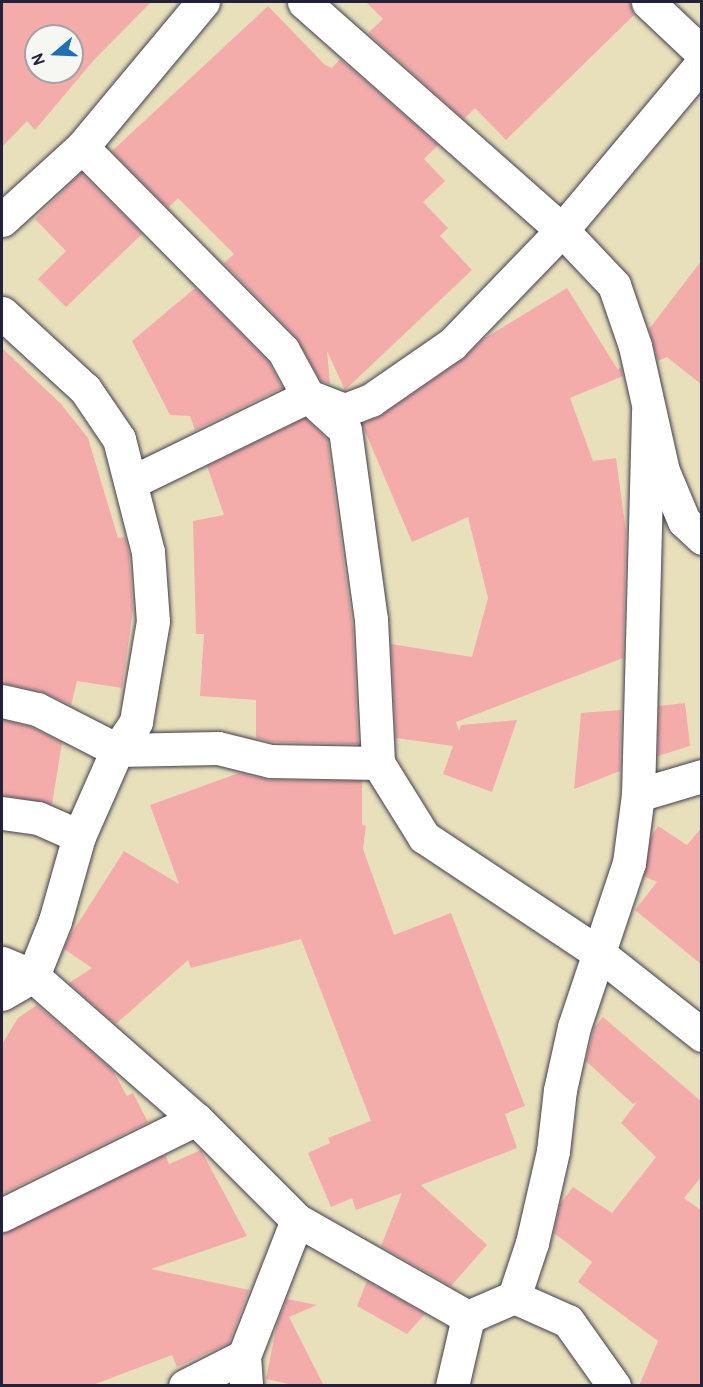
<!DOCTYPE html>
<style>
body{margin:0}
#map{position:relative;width:703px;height:1387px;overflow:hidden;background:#e8e0bb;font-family:Pangolin,sans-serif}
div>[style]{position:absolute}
.building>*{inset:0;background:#f4acab}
.roads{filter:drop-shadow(0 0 2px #403e4e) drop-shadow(0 0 2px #403e4e)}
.minor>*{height:33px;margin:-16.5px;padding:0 16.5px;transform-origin:16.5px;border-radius:16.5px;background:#fff}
span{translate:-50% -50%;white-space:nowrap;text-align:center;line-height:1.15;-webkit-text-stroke:4.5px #f6f6f2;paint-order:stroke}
.frame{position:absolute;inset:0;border:3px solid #22223b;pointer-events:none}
.north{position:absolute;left:24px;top:24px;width:60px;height:60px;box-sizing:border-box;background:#f6f6f2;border:2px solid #a1a1a9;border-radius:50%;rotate:251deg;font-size:16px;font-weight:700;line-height:24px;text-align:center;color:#22223b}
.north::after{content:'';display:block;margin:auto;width:21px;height:27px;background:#1f6fb2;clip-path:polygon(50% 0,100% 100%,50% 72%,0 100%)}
</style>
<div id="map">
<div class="building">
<i style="clip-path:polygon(evenodd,2px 2px,151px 2px,93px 61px,35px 130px,27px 121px,2px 147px,2px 2px,36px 36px,72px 36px,72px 72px,36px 72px,36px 36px)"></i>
<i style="clip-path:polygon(366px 2px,630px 2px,634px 15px,506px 140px,475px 108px,464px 119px,368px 33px,383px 19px)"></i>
<i style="clip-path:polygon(268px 6px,325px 65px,332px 68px,340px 59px,438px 145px,424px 159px,445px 181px,423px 202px,448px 228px,440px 236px,472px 270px,345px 390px,327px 351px,330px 384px,321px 381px,296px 337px,224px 263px,234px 254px,178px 198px,168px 208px,112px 151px)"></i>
<i style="clip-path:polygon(81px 173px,142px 234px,66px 307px,38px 279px,66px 251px,35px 219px)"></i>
<i style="clip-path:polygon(702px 260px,702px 385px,667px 357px,658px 361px,649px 329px)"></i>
<i style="clip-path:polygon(195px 288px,268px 361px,282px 388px,195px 430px,190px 416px,170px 415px,132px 341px)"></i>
<i style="clip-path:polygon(567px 288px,618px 370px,621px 367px,623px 376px,570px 398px,593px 461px,616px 458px,626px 531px,623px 658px,456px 722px,459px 731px,461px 725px,517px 720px,492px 792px,443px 774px,453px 746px,396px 738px,391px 644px,472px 657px,488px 598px,468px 517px,412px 542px,362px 424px,382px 415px,463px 359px,482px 340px)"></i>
<i style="clip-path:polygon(2px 348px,61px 404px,88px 438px,118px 538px,125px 537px,129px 555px,133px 609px,122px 688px,77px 681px,71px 705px,41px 691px,2px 683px)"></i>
<i style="clip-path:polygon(305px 418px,327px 439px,353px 630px,358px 744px,272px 742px,256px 738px,256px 700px,200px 696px,204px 634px,196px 634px,193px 521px,224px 515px,207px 466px)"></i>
<i style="clip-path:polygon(685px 703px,690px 746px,658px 756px,659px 706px)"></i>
<i style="clip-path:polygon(621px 710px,620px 771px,574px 789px,581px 713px)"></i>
<i style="clip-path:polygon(2px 720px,31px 727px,62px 743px,52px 804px,2px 795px)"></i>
<i style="clip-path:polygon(239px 773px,269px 780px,362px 781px,362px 825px,366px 826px,363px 849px,394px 935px,451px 913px,525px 1106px,505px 1114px,517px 1148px,421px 1185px,487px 1245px,451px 1286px,381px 1246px,402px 1193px,356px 1210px,352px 1198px,331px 1207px,308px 1153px,330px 1143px,328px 1138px,371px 1121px,301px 939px,191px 968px,188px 960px,116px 1024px,69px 983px,92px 968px,64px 949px,68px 939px,124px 851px,179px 884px,150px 805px)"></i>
<i style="clip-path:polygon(658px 826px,687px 845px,702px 827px,702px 965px,635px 910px,657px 882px,644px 876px,651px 837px)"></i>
<i style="clip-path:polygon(37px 1005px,113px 1071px,127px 1096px,133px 1093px,148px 1122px,2px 1194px,2px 1044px,18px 1018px)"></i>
<i style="clip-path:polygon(603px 1017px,702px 1102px,702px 1176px,684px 1198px,702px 1211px,702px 1386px,639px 1386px,658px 1341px,578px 1282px,592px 1262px,554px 1233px,560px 1204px,573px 1187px,612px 1213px,656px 1157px,621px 1123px,637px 1102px,633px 1104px,586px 1061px,594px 1028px)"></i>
<i style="clip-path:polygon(201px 1150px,247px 1236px,151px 1269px,249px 1290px,229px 1343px,177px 1367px,172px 1355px,90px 1386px,2px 1386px,2px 1234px,165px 1155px,169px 1164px)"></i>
<i style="clip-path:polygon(367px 1281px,425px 1314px,407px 1334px,357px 1306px)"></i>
<i style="clip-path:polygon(287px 1299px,317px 1305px,289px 1317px,324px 1386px,298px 1386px,266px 1379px,277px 1324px)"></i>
</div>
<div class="roads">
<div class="minor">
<i style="left:304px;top:2px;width:344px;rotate:41.5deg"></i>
<i style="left:562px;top:230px;width:76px;rotate:46.6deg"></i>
<i style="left:614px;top:285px;width:65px;rotate:71deg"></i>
<i style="left:635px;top:346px;width:128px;rotate:77.4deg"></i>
<i style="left:663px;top:471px;width:54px;rotate:67.2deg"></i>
<i style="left:684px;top:521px;width:25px;rotate:43deg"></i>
<i style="left:648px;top:2px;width:74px;rotate:43.4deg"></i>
<i style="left:82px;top:147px;width:286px;rotate:45.3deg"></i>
<i style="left:283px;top:350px;width:52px;rotate:61.5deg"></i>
<i style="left:308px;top:396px;width:50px;rotate:42.6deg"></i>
<i style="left:345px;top:430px;width:191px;rotate:82.2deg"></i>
<i style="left:371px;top:619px;width:144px;rotate:87.2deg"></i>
<i style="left:378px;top:763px;width:87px;rotate:58.1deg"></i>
<i style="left:424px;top:837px;width:208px;rotate:33.6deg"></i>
<i style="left:597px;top:952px;width:134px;rotate:38.3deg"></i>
<i style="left:2px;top:220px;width:108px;rotate:-42.4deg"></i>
<i style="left:82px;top:147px;width:189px;rotate:-50.2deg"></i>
<i style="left:2px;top:313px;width:113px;rotate:42.5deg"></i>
<i style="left:85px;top:389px;width:60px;rotate:55.8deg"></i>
<i style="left:119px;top:439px;width:117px;rotate:75.6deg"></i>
<i style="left:148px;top:552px;width:69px;rotate:85.9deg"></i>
<i style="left:153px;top:621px;width:102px;rotate:99.6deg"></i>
<i style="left:136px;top:722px;width:34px;rotate:124deg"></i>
<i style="left:117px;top:750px;width:94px;rotate:113.8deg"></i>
<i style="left:79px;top:836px;width:88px;rotate:105.8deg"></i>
<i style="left:55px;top:921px;width:59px;rotate:111.8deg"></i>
<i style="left:33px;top:976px;width:36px;rotate:150deg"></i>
<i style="left:132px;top:482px;width:196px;rotate:-26deg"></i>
<i style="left:308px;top:396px;width:40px;rotate:21deg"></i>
<i style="left:345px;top:410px;width:28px;rotate:-21deg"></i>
<i style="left:371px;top:400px;width:98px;rotate:-34.7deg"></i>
<i style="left:452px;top:344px;width:158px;rotate:-46deg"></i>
<i style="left:562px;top:230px;width:218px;rotate:-50deg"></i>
<i style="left:2px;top:701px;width:36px;rotate:13deg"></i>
<i style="left:37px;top:709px;width:90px;rotate:27.1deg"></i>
<i style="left:117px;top:750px;width:101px;rotate:-1.1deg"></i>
<i style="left:218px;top:748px;width:54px;rotate:14deg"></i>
<i style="left:270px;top:761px;width:108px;rotate:1.1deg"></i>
<i style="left:638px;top:795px;width:67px;rotate:-16.5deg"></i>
<i style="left:2px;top:813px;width:36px;rotate:8deg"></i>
<i style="left:38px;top:818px;width:45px;rotate:23.7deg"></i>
<i style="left:2px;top:963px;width:34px;rotate:23deg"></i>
<i style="left:33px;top:976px;width:217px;rotate:41.3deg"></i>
<i style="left:196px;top:1119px;width:143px;rotate:45deg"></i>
<i style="left:297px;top:1220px;width:146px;rotate:111.3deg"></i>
<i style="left:244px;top:1356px;width:30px;rotate:86deg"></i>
<i style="left:2px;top:1215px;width:216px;rotate:-26.3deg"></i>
<i style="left:297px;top:1220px;width:197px;rotate:29.6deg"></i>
<i style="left:514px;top:1297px;width:57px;rotate:-71.6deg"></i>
<i style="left:532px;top:1243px;width:94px;rotate:-77.1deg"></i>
<i style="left:553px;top:1151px;width:61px;rotate:-83.5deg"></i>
<i style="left:560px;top:1090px;width:65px;rotate:-77.5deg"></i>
<i style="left:574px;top:1027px;width:173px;rotate:-71.5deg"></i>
<i style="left:629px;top:863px;width:69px;rotate:-82.5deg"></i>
<i style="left:638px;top:795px;width:384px;rotate:-88.5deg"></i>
<i style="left:468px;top:1317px;width:50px;rotate:-23.5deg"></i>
<i style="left:514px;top:1297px;width:59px;rotate:24deg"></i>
<i style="left:568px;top:1321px;width:80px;rotate:54.7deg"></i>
<i style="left:185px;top:1386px;width:66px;rotate:-27deg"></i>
<i style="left:452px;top:1386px;width:71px;rotate:-76.9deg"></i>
</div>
</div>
<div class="frame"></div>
<div class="north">N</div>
</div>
